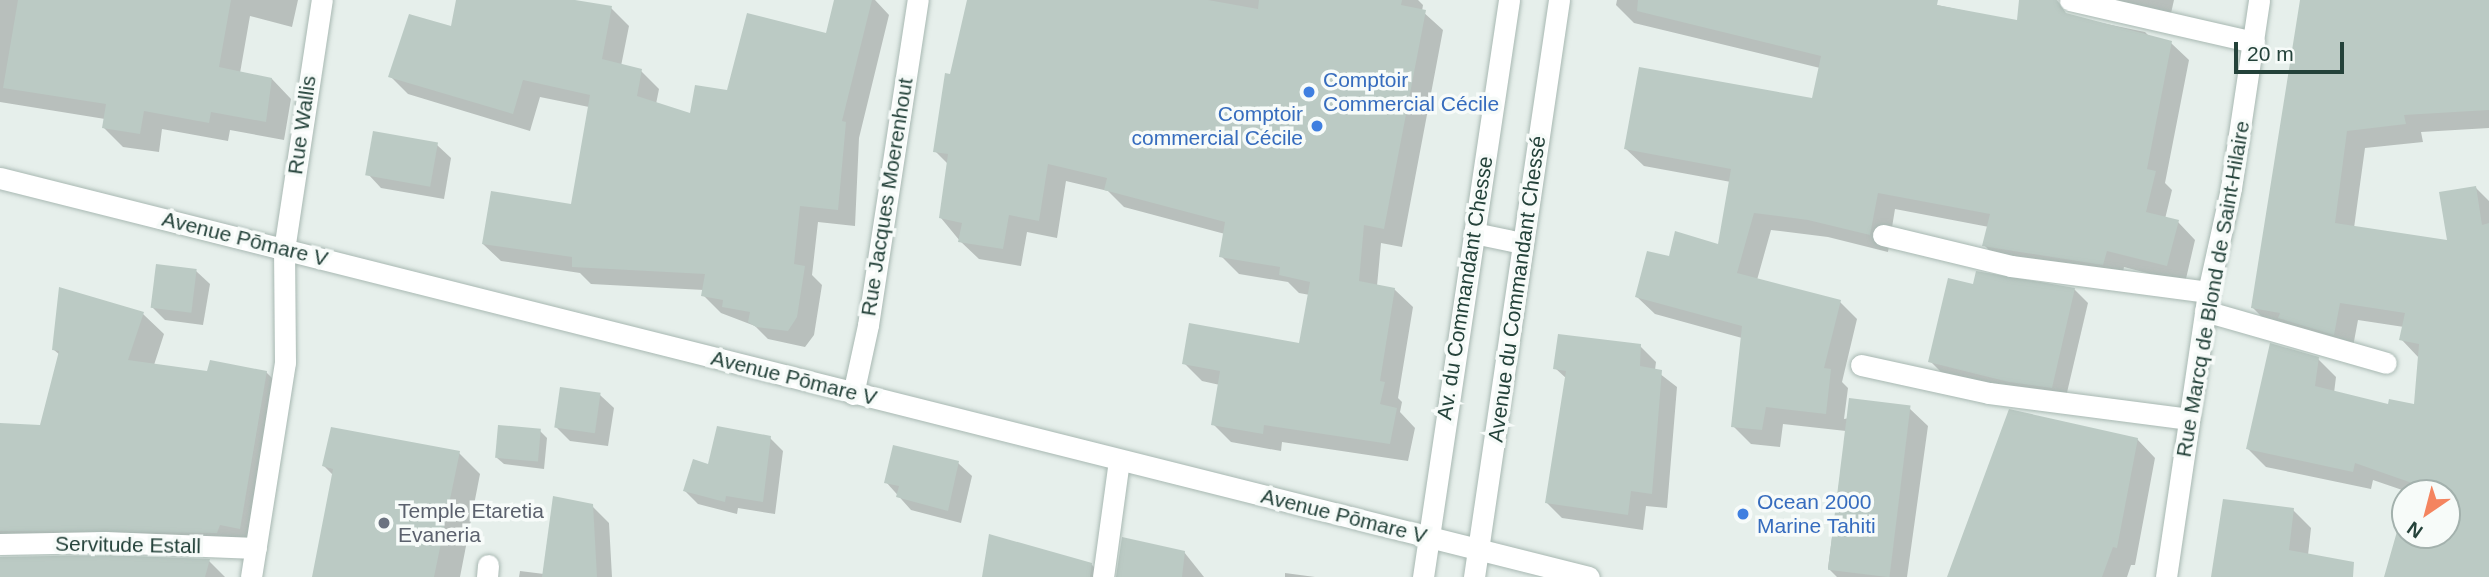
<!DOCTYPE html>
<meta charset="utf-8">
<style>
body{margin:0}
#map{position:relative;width:2489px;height:577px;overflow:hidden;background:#e6efeb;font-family:Helvetica,sans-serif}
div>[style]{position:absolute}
.shadow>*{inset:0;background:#0003}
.building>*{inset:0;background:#bbcac4;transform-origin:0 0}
.roads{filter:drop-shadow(0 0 2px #a8b8b2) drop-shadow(0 0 2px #a8b8b2)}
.street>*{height:21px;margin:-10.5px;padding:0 10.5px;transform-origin:10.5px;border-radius:10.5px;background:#fff}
.secondary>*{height:21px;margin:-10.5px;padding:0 10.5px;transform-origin:10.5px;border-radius:10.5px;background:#fff}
.dots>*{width:19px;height:19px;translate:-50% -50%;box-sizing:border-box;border:4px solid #f7fbf9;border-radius:50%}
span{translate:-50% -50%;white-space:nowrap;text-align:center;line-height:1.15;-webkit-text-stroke:7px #f7fbf9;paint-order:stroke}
.shop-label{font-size:21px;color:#366cbe}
.left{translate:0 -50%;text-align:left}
.right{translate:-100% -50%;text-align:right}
.street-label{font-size:21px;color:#24423a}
.worship-label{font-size:21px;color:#5b616d}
.north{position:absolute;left:2391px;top:479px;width:70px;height:70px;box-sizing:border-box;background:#f7fbf9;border:2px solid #a3b1ad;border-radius:50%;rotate:215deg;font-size:19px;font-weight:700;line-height:28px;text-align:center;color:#24423a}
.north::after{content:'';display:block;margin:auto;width:24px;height:32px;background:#f4845f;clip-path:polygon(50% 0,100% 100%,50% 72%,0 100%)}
.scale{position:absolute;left:2234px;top:42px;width:110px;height:32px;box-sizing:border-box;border:4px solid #24423a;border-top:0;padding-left:9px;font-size:21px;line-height:24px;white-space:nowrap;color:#24423a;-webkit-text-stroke:5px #f7fbf9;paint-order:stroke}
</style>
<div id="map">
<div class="shadow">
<i style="clip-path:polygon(0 0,298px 0,292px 27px,250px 16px,240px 73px,272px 79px,291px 99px,284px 140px,230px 130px,228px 141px,162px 129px,159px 152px,123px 147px,104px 128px,105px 119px,0 102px)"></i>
<i style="clip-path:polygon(458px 0,569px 0,611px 8px,629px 26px,621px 66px,641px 71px,659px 89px,656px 104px,691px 116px,828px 36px,836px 0,875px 0,889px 15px,859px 138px,855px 226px,818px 222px,812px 275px,822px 285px,814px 335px,805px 347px,768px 339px,755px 326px,721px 313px,703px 295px,704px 290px,591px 284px,580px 273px,501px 261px,483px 244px,572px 206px,589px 107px,540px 97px,530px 131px,408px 94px,390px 76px,452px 28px)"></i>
<i style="clip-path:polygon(978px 0,1418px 0,1423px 5px,1422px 11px,1443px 30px,1402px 247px,1381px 243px,1377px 286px,1394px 289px,1413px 307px,1398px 398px,1402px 402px,1400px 412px,1415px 428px,1408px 461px,1282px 442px,1281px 451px,1231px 442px,1213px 424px,1220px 385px,1202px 381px,1184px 363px,1300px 346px,1310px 295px,1299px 293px,1288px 282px,1239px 274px,1221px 256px,1225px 234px,1124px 207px,1108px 191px,1066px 181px,1057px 238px,1027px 232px,1021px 266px,979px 259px,960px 241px,941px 218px,948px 164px,935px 151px,952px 76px)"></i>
<i style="clip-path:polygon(1617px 0,1913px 0,2032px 25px,2035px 9px,2145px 32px,2152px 39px,2171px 43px,2189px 60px,2165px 183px,2172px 190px,2165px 219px,2178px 222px,2195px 240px,2185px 283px,2124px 267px,2121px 282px,2002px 263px,1984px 245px,1989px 227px,1895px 209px,1888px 252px,1828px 237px,1771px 230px,1757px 280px,1840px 302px,1857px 319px,1842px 382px,1848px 388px,1844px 419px,1909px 408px,1928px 426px,1907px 577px,1837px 577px,1828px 568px,1846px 431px,1783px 424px,1780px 447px,1751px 444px,1733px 426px,1742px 338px,1655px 314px,1637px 297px,1670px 258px,1720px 246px,1731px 182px,1644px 166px,1626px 149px,1813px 100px,1820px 68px,1634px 23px,1616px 5px)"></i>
<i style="clip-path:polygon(2113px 0,2174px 0,2169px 22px)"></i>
<i style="clip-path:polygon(2302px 0,2489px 0,2489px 128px,2421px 132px,2423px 142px,2365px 148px,2354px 228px,2449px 242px,2476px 188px,2489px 201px,2489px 577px,2385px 577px,2405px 524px,2405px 535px,2447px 535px,2447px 493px,2411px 493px,2373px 480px,2371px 489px,2266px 467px,2248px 449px,2318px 359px,2336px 377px,2334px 393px,2389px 406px,2415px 406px,2419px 358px,2401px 339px,2404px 327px,2358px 320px,2352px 352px,2271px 326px,2253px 308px)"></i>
<i style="clip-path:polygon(437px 145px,451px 158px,444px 199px,381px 188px,368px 174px)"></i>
<i style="clip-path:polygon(196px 271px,210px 284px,203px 325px,165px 320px,151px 306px)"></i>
<i style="clip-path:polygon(1974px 286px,2074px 289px,2088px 303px,2065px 401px,1944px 375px,1930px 361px)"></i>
<i style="clip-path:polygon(143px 314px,164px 334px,154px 365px,208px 373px,266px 372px,287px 393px,260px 548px,0 547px,0 424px,41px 427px,60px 355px,54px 350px)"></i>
<i style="clip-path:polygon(1640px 346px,1656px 362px,1655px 370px,1677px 387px,1667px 508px,1646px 506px,1643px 530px,1562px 518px,1547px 503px,1567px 379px,1555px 368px)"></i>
<i style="clip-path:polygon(600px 395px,614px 408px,608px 446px,570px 441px,556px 427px)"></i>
<i style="clip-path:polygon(540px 431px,547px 438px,544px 469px,504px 464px,497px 458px)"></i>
<i style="clip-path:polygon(770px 438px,783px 451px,775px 514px,738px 508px,737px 514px,698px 504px,685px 491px,709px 466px)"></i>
<i style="clip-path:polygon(2137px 439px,2155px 458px,2135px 565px,2131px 565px,2127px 577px,1949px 577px)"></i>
<i style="clip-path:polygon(459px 453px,480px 474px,460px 577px,314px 577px,333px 475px,324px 466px)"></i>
<i style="clip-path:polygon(958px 463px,972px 476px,961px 523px,911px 510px,886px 482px)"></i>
<i style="clip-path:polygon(592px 506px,609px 523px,612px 577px,519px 577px,520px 571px,544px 574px)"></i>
<i style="clip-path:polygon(2293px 510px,2311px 528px,2308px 555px,2329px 577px,2212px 577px)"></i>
<i style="clip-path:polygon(1184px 552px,1204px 577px,1118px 577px)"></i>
<i style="clip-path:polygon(0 557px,209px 561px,225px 577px,0 577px)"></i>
<i style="clip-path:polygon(1091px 564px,1104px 577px,984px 577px)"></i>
<i style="clip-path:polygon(1285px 573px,1315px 577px,1285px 577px)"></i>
</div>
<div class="building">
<i style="clip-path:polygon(18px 0,231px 0,219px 67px,272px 78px,266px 122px,211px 112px,209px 123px,144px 111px,140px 134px,102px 128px,106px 104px,3px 88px)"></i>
<i style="clip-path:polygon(456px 0,575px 0,612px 6px,602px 59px,642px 69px,637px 96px,690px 113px,695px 85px,727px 90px,747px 13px,826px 33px,834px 0,872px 0,842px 121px,846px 122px,838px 210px,800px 206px,794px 264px,805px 266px,797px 317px,788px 331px,756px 327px,748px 322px,750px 312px,722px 307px,723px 300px,701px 296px,705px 274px,572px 267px,572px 257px,482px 244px,491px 191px,571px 204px,590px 95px,523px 80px,513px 114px,388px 77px,409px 14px,451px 26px)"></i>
<i style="clip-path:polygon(967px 0,1208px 0,1258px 9px,1259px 0,1402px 0,1401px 5px,1426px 10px,1384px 229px,1364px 225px,1359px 281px,1395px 288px,1380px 381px,1385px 382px,1380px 404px,1397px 408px,1390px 444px,1264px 425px,1263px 434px,1211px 425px,1220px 371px,1182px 364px,1189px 323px,1299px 343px,1310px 282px,1279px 275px,1280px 267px,1219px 257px,1225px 222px,1104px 190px,1107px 178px,1048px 164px,1039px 221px,1009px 215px,1003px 249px,958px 242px,962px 223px,939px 218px,948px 154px,933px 152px,945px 73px,950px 74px)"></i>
<i style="clip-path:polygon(1638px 0,1938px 0,1937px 5px,2017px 20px,2019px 0,2057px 0,2066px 13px,2172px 41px,2147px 169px,2156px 171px,2146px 212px,2179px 220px,2167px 266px,2107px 251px,2103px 265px,1982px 246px,1990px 214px,1878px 193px,1870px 235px,1808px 220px,1754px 213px,1737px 273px,1841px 300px,1824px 368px,1831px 369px,1826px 414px,1766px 407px,1762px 430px,1731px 427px,1742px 326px,1635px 297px,1647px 251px,1669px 256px,1675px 231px,1718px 244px,1731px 169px,1624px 149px,1639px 67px,1812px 98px,1821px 56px,1637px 11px)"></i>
<i style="clip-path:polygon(2300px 0,2489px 0,2489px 110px,2404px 115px,2406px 124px,2347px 131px,2335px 223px,2447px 240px,2439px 192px,2476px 186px,2482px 225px,2489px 223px,2489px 577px,2384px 577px,2400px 521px,2405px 522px,2405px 535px,2447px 535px,2447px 493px,2412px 493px,2412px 483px,2355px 463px,2353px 472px,2246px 449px,2270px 343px,2319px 357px,2315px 386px,2388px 404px,2389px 399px,2414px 404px,2419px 344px,2399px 340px,2405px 313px,2340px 303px,2334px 335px,2278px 318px,2280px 313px,2251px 308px)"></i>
<i style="left:373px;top:131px;width:66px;height:45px;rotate:10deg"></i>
<i style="left:156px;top:264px;width:41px;height:44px;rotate:7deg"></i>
<i style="clip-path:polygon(1976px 271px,2075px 288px,2052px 388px,2009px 382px,1928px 362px,1948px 278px,1973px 284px)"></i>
<i style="clip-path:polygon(59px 287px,144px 312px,128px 360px,207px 371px,210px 360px,267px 371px,240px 529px,220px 525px,217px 533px,0 531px,0 423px,40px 425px,59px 351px,52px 350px)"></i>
<i style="clip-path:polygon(1558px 334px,1641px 344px,1640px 366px,1662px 370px,1652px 494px,1631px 491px,1628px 515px,1545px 503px,1566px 371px,1553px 369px)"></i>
<i style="left:560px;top:387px;width:41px;height:41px;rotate:8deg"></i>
<i style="left:1849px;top:398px;width:62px;height:173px;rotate:7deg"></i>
<i style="clip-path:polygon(2009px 409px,2138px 438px,2117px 548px,2113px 547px,2102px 577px,1947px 577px)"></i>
<i style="left:498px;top:425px;width:43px;height:33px;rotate:5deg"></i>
<i style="clip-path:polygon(717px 426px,771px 436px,763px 502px,726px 496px,725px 502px,683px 491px,693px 459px,708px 464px)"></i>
<i style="clip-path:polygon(331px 427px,460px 451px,434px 577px,312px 577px,333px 469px,322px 466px)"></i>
<i style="clip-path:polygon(893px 445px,959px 461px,948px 511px,896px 497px,899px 486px,884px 483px)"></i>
<i style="clip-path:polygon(553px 496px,593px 504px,597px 577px,542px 577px)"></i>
<i style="clip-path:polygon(2223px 499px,2294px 508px,2289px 550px,2354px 562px,2353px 577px,2211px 577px)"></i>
<i style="clip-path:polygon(989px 534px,1092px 563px,1090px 577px,982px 577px)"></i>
<i style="clip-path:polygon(1122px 537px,1185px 551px,1182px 577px,1116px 577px)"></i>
<i style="clip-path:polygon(105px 555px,210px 559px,205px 577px,0 577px,0 557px)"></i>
</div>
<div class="roads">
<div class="street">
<i style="left:2070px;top:0;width:189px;rotate:12.9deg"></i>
<i style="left:1883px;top:235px;width:132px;rotate:13.6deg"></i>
<i style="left:2011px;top:266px;width:199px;rotate:7.5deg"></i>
<i style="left:2205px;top:311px;width:188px;rotate:16deg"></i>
<i style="left:1861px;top:365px;width:131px;rotate:12.3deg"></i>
<i style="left:1989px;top:393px;width:202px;rotate:7.4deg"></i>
<i style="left:853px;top:394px;width:71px;rotate:-77.7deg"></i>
<i style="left:868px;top:325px;width:329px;rotate:-81.3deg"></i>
<i style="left:0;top:544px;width:105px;rotate:-1.1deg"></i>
<i style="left:105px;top:542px;width:151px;rotate:2.3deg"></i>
<i style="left:251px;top:577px;width:218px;rotate:-81deg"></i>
<i style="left:285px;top:362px;width:112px;rotate:-90.5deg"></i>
<i style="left:284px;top:250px;width:253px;rotate:-81.4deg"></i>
<i style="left:487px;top:577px;width:12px;rotate:-85deg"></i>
<i style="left:1103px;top:577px;width:118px;rotate:-82.2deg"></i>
</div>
<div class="secondary">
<i style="left:0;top:178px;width:1638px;rotate:14.1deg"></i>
<i style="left:1474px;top:233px;width:49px;rotate:11.8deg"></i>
<i style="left:1423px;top:577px;width:583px;rotate:-81.52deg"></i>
<i style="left:1474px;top:577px;width:583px;rotate:-81.62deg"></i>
<i style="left:2166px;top:577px;width:288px;rotate:-81.6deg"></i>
<i style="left:2208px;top:292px;width:107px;rotate:-77.5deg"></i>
<i style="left:2231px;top:188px;width:190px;rotate:-81.5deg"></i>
</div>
</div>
<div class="dots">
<i style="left:1309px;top:92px;background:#3f7fe0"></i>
<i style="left:1317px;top:126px;background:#3f7fe0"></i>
<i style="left:1743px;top:514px;background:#3f7fe0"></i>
<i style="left:384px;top:523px;background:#6b7280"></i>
</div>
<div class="shop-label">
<span class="left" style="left:1323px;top:92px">Comptoir<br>Commercial Cécile</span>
<span class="right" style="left:1303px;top:126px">Comptoir<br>commercial Cécile</span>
<span class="left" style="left:1757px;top:514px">Ocean 2000<br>Marine Tahiti</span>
</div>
<div class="street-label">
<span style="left:302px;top:125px;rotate:-82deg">Rue Wallis</span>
<span style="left:887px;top:197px;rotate:-81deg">Rue Jacques Moerenhout</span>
<span style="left:245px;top:239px;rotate:14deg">Avenue Pōmare V</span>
<span style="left:1465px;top:288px;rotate:-81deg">Av. du Commandant Chesse</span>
<span style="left:1517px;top:289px;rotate:-82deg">Avenue du Commandant Chessé</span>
<span style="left:2213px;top:289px;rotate:-80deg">Rue Marcq de Blond de Saint-Hilaire</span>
<span style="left:794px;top:378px;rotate:14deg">Avenue Pōmare V</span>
<span style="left:1344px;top:516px;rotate:14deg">Avenue Pōmare V</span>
<span style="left:128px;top:545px;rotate:1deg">Servitude Estall</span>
</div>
<div class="worship-label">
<span class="left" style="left:398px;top:523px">Temple Etaretia<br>Evaneria</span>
</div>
<div class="north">N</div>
<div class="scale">20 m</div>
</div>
